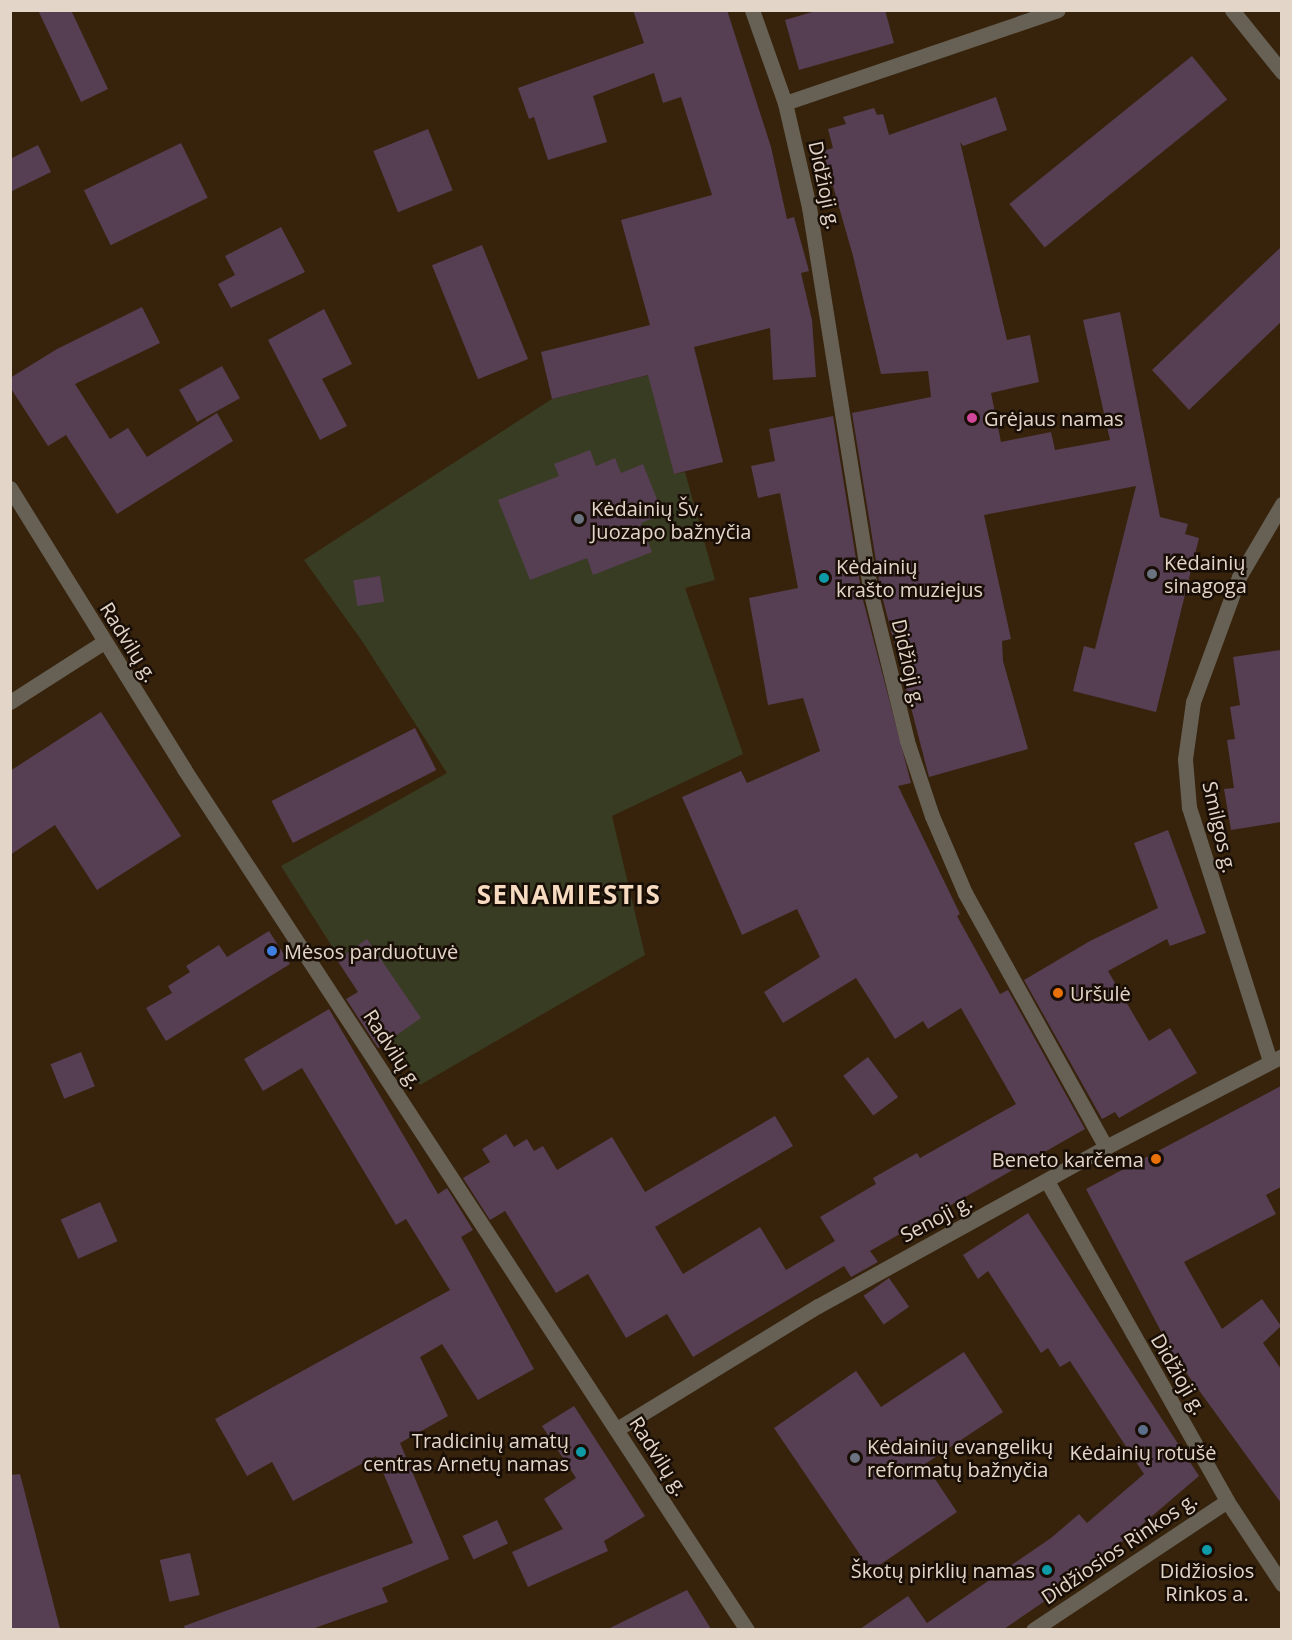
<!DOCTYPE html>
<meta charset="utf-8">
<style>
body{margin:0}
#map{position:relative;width:1292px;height:1640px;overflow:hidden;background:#37230c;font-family:"Open Sans",sans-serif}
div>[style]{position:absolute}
.green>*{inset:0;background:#383c22}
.building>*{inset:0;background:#563e53;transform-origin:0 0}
.pedestrian>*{height:15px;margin:-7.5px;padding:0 7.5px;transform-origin:7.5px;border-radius:7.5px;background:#666154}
.minor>*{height:15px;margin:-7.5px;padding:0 7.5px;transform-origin:7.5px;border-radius:7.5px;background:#666154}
.dots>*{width:16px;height:16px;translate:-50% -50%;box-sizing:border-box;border:3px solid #180e06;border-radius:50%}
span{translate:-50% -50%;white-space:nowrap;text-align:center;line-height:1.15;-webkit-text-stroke:5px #180e06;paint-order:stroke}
.street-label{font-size:20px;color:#e3d5c8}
.poi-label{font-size:20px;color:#e3d5c8}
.left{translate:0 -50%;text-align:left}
.right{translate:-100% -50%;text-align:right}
.district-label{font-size:26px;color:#f7dbc1;font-weight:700;letter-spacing:1.5px}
.frame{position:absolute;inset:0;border:12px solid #e3d5c8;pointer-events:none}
</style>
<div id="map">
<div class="green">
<i style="clip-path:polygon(661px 372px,660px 420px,674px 474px,685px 472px,715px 580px,685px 588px,743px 754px,612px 816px,645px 955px,420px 1085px,281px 866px,447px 773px,362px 641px,304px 560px,552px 399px)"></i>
</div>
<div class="building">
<i style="clip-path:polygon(38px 10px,71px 10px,108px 89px,81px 102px)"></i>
<i style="clip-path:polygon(633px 10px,727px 10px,771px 147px,787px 219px,794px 217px,809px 271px,801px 273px,812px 320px,816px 377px,773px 380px,770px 328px,694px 347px,723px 462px,674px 474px,648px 375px,552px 399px,541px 352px,650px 325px,621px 220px,712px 195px,681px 97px,663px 103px,654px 73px,593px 96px,607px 142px,548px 160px,534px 117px,529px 119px,518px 88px,644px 43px)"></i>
<i style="clip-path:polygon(819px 10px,885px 10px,894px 43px,799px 70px,785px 20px)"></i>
<i style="left:1192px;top:56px;width:56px;height:235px;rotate:51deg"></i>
<i style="clip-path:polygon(996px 97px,1007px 130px,963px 146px,960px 142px,1007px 340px,1030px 335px,1039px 382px,991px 393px,1001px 442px,1051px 432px,1055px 450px,1110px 440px,1083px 320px,1120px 312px,1160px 517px,1188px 524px,1185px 534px,1199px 538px,1156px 712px,1073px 691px,1084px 646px,1095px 649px,1136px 486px,984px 515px,1011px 639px,1002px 641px,1003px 661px,1028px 749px,929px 777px,881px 592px,852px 413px,931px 397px,928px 371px,881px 374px,853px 256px,823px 151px,833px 148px,828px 129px,846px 124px,843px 117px,874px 108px,877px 115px,883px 114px,889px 135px)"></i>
<i style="left:428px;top:129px;width:66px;height:59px;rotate:68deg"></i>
<i style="left:181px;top:143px;width:61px;height:108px;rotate:64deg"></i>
<i style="clip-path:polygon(38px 145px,51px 172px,10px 192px,10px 159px)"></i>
<i style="clip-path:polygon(281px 227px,305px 272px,231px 308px,218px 284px,235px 275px,225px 256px)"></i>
<i style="left:482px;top:245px;width:123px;height:54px;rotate:68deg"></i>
<i style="clip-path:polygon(1281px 247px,1281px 322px,1189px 410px,1152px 370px)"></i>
<i style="clip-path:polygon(142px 307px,160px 343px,75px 384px,110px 439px,128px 428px,147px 457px,217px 413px,233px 441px,117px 514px,66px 435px,48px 446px,10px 387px,10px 378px,57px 349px)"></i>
<i style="clip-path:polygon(324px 309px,352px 364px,322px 379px,347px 426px,320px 440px,268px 340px)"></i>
<i style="left:222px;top:366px;width:37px;height:49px;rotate:61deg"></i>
<i style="clip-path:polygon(833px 416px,862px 596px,911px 783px,898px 786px,960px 914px,957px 916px,1000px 994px,1008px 990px,1085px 1129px,870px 1251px,878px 1262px,851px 1277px,844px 1266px,693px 1357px,667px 1314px,626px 1338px,588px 1274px,556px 1293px,505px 1211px,490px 1220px,463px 1178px,490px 1162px,482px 1149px,506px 1134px,514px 1147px,527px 1139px,534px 1151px,543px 1146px,557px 1170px,612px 1137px,645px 1192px,775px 1116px,793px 1146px,655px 1227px,683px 1274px,760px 1227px,786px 1270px,835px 1241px,820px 1217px,876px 1184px,873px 1178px,917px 1153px,920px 1158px,1016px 1104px,961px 1008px,928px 1029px,923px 1021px,895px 1039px,856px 978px,783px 1023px,764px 992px,820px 957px,797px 909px,742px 935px,682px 797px,741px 771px,747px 783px,820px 751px,803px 698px,768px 705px,749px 598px,798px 588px,780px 493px,758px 498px,751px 466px,775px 461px,769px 429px)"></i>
<i style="clip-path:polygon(590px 450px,596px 466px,615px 458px,621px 473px,643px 464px,663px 514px,641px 523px,652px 552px,593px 575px,587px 558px,530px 580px,498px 500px,559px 476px,554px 464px)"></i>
<i style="left:380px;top:576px;width:26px;height:27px;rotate:81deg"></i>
<i style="clip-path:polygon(1281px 650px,1281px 822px,1231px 830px,1224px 789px,1234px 788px,1227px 740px,1235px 739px,1230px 707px,1240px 705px,1233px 657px)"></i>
<i style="clip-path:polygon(101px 712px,181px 836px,97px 890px,55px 825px,10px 855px,10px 771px)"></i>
<i style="left:415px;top:728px;width:47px;height:161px;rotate:63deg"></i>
<i style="clip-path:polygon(1168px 830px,1206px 933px,1170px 946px,1167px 939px,1108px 971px,1149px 1041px,1170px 1028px,1197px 1073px,1119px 1118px,1115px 1112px,1102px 1119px,1024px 980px,1090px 941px,1158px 908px,1134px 843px)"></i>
<i style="clip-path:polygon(269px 931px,290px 964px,166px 1041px,146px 1008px,172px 993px,168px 986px,190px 972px,186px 966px,219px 945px,227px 957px)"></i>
<i style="clip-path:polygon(367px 939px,421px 1018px,378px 1048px,346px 999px,358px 992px,337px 960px)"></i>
<i style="clip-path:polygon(329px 1009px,438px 1194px,447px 1188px,473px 1230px,461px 1237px,534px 1369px,478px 1400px,442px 1344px,420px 1357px,448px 1416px,400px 1443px,449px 1559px,382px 1588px,388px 1602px,312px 1629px,185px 1629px,184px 1626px,413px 1543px,376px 1456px,293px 1501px,272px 1462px,247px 1476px,215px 1419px,450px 1290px,406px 1219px,396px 1225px,302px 1068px,263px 1091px,244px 1059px)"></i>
<i style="left:81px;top:1052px;width:37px;height:33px;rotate:68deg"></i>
<i style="left:868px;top:1057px;width:50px;height:31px;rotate:53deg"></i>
<i style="clip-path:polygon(1281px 1086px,1281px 1187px,1266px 1195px,1276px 1214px,1184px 1262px,1222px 1329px,1262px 1299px,1281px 1326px,1263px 1343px,1281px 1369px,1281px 1503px,1174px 1356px,1086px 1189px)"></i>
<i style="left:100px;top:1202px;width:43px;height:43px;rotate:66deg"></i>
<i style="clip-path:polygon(1028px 1213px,1199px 1476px,1083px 1575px,1004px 1629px,860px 1629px,908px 1596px,927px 1623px,1051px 1538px,1079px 1514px,1087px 1523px,1144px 1474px,1070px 1361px,1060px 1367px,1048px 1348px,1041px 1353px,988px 1271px,978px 1279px,963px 1255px)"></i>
<i style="left:889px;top:1278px;width:35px;height:31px;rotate:55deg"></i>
<i style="clip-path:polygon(964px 1352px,1003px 1412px,925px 1464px,957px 1512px,871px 1571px,774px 1428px,856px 1371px,881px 1407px)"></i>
<i style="clip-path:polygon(574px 1406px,645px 1516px,604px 1541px,608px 1551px,528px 1587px,512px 1552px,563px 1529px,544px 1499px,576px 1478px,542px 1426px)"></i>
<i style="clip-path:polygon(20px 1474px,60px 1629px,10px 1629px,10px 1475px)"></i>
<i style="left:497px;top:1520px;width:26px;height:38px;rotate:65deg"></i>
<i style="left:190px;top:1553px;width:43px;height:31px;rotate:77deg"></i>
<i style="clip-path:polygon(687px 1590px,711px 1629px,608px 1629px)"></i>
</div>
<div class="pedestrian">
<i style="left:752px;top:10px;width:99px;rotate:70.5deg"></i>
<i style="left:785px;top:103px;width:107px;rotate:77deg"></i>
<i style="left:809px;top:207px;width:392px;rotate:80.9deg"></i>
<i style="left:871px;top:594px;width:151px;rotate:76.2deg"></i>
<i style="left:907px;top:741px;width:79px;rotate:71.6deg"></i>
<i style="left:932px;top:816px;width:84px;rotate:66.8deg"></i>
<i style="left:965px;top:893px;width:291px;rotate:61deg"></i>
</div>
<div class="minor">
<i style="left:1232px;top:10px;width:80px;rotate:51.1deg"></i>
<i style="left:785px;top:103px;width:288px;rotate:-18.8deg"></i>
<i style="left:10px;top:488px;width:331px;rotate:58.2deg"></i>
<i style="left:184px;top:769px;width:1029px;rotate:56.82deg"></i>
<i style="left:10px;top:702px;width:112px;rotate:-32.6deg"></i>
<i style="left:1270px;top:1061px;width:267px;rotate:-107.7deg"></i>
<i style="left:1189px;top:807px;width:48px;rotate:-94.8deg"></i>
<i style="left:1185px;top:759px;width:58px;rotate:-82deg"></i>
<i style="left:1193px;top:702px;width:133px;rotate:-69.8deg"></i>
<i style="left:1239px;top:577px;width:85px;rotate:-59.5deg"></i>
<i style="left:1047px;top:1181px;width:367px;rotate:60.6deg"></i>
<i style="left:1227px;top:1501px;width:100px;rotate:56.5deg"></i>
<i style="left:617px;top:1429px;width:236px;rotate:-31.5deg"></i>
<i style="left:818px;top:1306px;width:329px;rotate:-28.9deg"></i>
<i style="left:1106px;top:1147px;width:198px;rotate:-27.3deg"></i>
<i style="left:1033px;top:1630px;width:233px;rotate:-33.6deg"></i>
</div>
<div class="dots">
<i style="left:972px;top:418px;background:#d1479c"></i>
<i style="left:579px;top:519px;background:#6b7280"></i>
<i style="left:1152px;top:574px;background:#6b7280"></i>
<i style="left:824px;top:578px;background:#0f9aa8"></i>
<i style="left:272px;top:951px;background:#3f7fe0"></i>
<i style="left:1058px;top:993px;background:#e8710a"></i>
<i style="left:1156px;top:1159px;background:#e8710a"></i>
<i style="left:1143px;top:1430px;background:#5c6f8a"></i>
<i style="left:581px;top:1452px;background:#0f9aa8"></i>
<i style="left:855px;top:1458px;background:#6b7280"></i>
<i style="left:1207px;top:1550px;background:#0f9aa8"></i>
<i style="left:1047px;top:1570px;background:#0f9aa8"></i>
</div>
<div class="street-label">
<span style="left:825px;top:185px;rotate:78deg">Didžioji g.</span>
<span style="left:129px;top:642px;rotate:58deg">Radvilų g.</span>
<span style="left:909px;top:663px;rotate:77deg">Didžioji g.</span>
<span style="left:1220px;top:827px;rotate:77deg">Smilgos g.</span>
<span style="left:393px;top:1049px;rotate:57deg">Radvilų g.</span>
<span style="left:936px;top:1218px;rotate:-28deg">Senoji g.</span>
<span style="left:1179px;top:1374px;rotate:60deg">Didžioji g.</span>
<span style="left:659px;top:1456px;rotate:57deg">Radvilų g.</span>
<span style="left:1119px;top:1548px;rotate:-34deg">Didžiosios Rinkos g.</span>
</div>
<div class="poi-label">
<span class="left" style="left:984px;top:418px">Grėjaus namas</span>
<span class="left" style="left:591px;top:520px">Kėdainių Šv.<br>Juozapo bažnyčia</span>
<span class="left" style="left:1164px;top:574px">Kėdainių<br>sinagoga</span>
<span class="left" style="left:836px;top:578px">Kėdainių<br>krašto muziejus</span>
<span class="left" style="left:284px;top:951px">Mėsos parduotuvė</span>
<span class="left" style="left:1070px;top:993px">Uršulė</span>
<span class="right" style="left:1144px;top:1159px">Beneto karčema</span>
<span class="right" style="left:569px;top:1452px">Tradicinių amatų<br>centras Arnetų namas</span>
<span class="left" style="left:867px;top:1458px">Kėdainių evangelikų<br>reformatų bažnyčia</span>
<span style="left:1143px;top:1452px">Kėdainių rotušė</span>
<span class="right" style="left:1035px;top:1570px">Škotų pirklių namas</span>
<span style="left:1207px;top:1582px">Didžiosios<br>Rinkos a.</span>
</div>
<div class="district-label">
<span style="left:569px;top:895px">SENAMIESTIS</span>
</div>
<div class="frame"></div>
</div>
